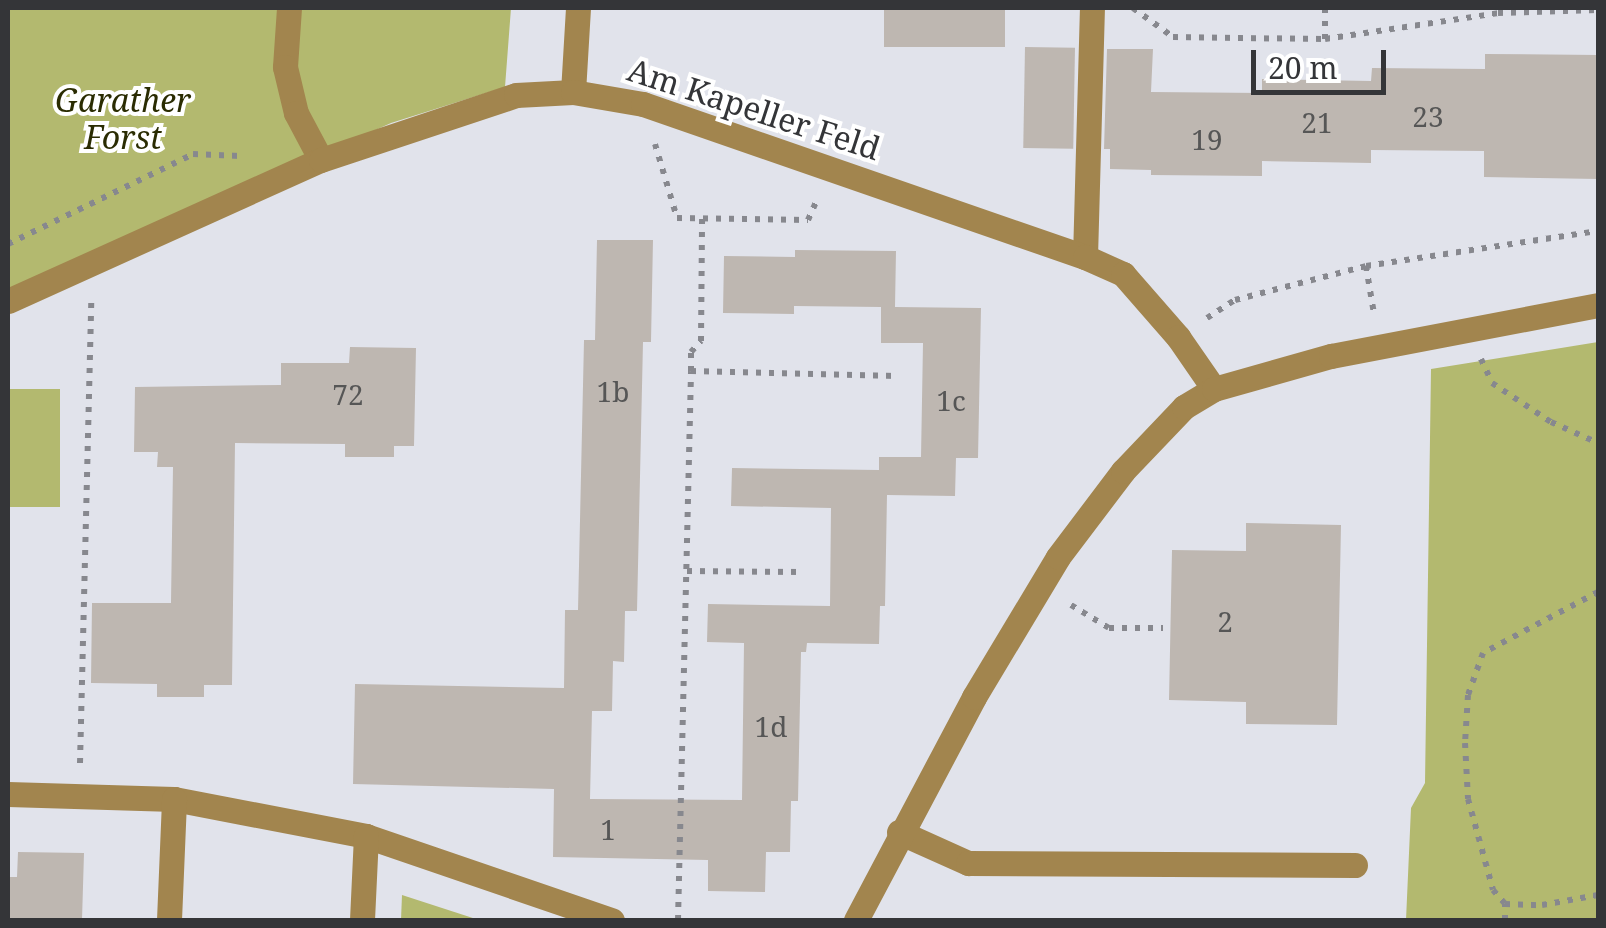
<!DOCTYPE html>
<style>
body{margin:0}
#map{position:relative;width:1606px;height:928px;overflow:hidden;background:#e1e3eb;font-family:"Noto Serif",serif}
div>[style]{position:absolute}
.green>*{inset:0;background:#b3b96f;transform-origin:0 0}
.building>*{inset:0;background:#beb7b1;transform-origin:0 0}
.path>*{height:6px;margin-top:-3px;transform-origin:0;background:repeating-linear-gradient(90deg,#87888e 0 5px,transparent 0 13px)}
.minor>*{height:25px;margin:-12.5px;padding:0 12.5px;transform-origin:12.5px;border-radius:12.5px;background:#a2854e}
span{translate:-50% -50%;white-space:nowrap;text-align:center;line-height:1.15;-webkit-text-stroke:8px #fff;paint-order:stroke}
.number-label{font-size:28px;color:#565656}
.number-label span{-webkit-text-stroke-width:0}
.park-label{font-size:32px;color:#2a2c02;font-style:italic}
.street-label{font-size:32px;color:#343538}
.frame{position:absolute;inset:0;border:10px solid #343538;pointer-events:none}
.scale{position:absolute;left:1251px;top:50px;width:135px;height:45px;box-sizing:border-box;border:5px solid #343538;border-top:0;padding-left:12px;font-size:30px;line-height:35px;white-space:nowrap;color:#343538;-webkit-text-stroke:8px #fff;paint-order:stroke}
</style>
<div id="map">
<div class="green">
<i style="clip-path:polygon(8px 8px,511px 8px,505px 87px,391px 123px,8px 296px)"></i>
<i style="clip-path:polygon(1598px 342px,1598px 920px,1406px 920px,1411px 808px,1425px 783px,1431px 369px)"></i>
<i style="left:60px;top:389px;width:118px;height:52px;rotate:90deg"></i>
<i style="clip-path:polygon(402px 895px,479px 920px,401px 920px)"></i>
</div>
<div class="building">
<i style="left:884px;top:8px;width:121px;height:39px"></i>
<i style="left:1025px;top:47px;width:50px;height:101px;rotate:1deg"></i>
<i style="clip-path:polygon(1107px 49px,1153px 49px,1151px 92px,1262px 93px,1262px 79px,1371px 81px,1372px 68px,1485px 69px,1485px 54px,1598px 55px,1598px 179px,1484px 177px,1484px 151px,1371px 150px,1371px 163px,1262px 161px,1262px 176px,1151px 175px,1151px 170px,1110px 169px,1110px 149px,1104px 149px)"></i>
<i style="clip-path:polygon(597px 240px,653px 240px,651px 342px,643px 342px,637px 611px,625px 611px,624px 662px,613px 661px,612px 711px,592px 711px,590px 799px,742px 800px,744px 643px,707px 642px,708px 604px,830px 606px,831px 508px,731px 506px,732px 468px,879px 470px,879px 457px,921px 457px,923px 343px,881px 343px,881px 307px,794px 306px,794px 314px,723px 313px,724px 256px,795px 257px,795px 250px,896px 251px,895px 307px,981px 308px,978px 458px,956px 458px,955px 496px,887px 495px,885px 606px,880px 606px,879px 644px,807px 643px,806px 652px,801px 652px,798px 801px,791px 801px,790px 852px,766px 852px,765px 892px,708px 891px,708px 860px,553px 857px,554px 789px,353px 784px,355px 684px,564px 688px,565px 610px,578px 610px,584px 340px,595px 340px)"></i>
<i style="clip-path:polygon(350px 347px,416px 348px,414px 446px,394px 446px,394px 457px,345px 457px,345px 444px,235px 443px,232px 685px,204px 685px,204px 697px,157px 697px,157px 684px,91px 683px,92px 603px,171px 603px,173px 467px,157px 467px,158px 452px,134px 452px,135px 387px,281px 385px,281px 363px,349px 363px)"></i>
<i style="clip-path:polygon(1246px 523px,1341px 525px,1337px 725px,1246px 724px,1246px 702px,1169px 700px,1172px 550px,1246px 551px)"></i>
<i style="clip-path:polygon(18px 852px,84px 853px,82px 920px,8px 920px,8px 877px,17px 877px)"></i>
</div>
<div class="path">
<i style="left:1133px;top:8px;width:49px;rotate:35.9deg"></i>
<i style="left:1173px;top:37px;width:152px;rotate:0.8deg"></i>
<i style="left:1325px;top:39px;width:175px;rotate:-8.5deg"></i>
<i style="left:1498px;top:13px;width:100px;rotate:-1.7deg"></i>
<i style="left:1325px;top:39px;width:31px;rotate:-90deg"></i>
<i style="left:655px;top:144px;width:77px;rotate:73.4deg"></i>
<i style="left:677px;top:218px;width:131px;rotate:0.9deg"></i>
<i style="left:808px;top:220px;width:24px;rotate:-66deg"></i>
<i style="left:8px;top:244px;width:206px;rotate:-25.9deg"></i>
<i style="left:193px;top:154px;width:47px;rotate:2.4deg"></i>
<i style="left:1366px;top:266px;width:49px;rotate:80.5deg"></i>
<i style="left:1207px;top:318px;width:33px;rotate:-33deg"></i>
<i style="left:1235px;top:300px;width:135px;rotate:-14.5deg"></i>
<i style="left:1366px;top:266px;width:235px;rotate:-8.6deg"></i>
<i style="left:1481px;top:359px;width:26px;rotate:65deg"></i>
<i style="left:1492px;top:383px;width:71px;rotate:33.5deg"></i>
<i style="left:1551px;top:422px;width:51px;rotate:24.1deg"></i>
<i style="left:691px;top:371px;width:206px;rotate:1.4deg"></i>
<i style="left:687px;top:571px;width:117px;rotate:0.5deg"></i>
<i style="left:1598px;top:592px;width:130px;rotate:152.1deg"></i>
<i style="left:1483px;top:653px;width:45px;rotate:109.7deg"></i>
<i style="left:1468px;top:695px;width:48px;rotate:93.6deg"></i>
<i style="left:1465px;top:743px;width:56px;rotate:86.9deg"></i>
<i style="left:1468px;top:799px;width:94px;rotate:74.6deg"></i>
<i style="left:1493px;top:890px;width:18px;rotate:49deg"></i>
<i style="left:1505px;top:904px;width:37px;rotate:2deg"></i>
<i style="left:1542px;top:905px;width:57px;rotate:-10.1deg"></i>
<i style="left:1071px;top:605px;width:44px;rotate:31.2deg"></i>
<i style="left:1109px;top:628px;width:54px"></i>
<i style="left:80px;top:763px;width:462px;rotate:-88.6deg"></i>
<i style="left:678px;top:920px;width:549px;rotate:-88.64deg"></i>
<i style="left:691px;top:371px;width:19px;rotate:-90deg"></i>
<i style="left:691px;top:352px;width:15px;rotate:-48deg"></i>
<i style="left:701px;top:341px;width:124px;rotate:-89.5deg"></i>
<i style="left:1505px;top:920px;width:16px;rotate:-90deg"></i>
</div>
<div class="minor">
<i style="left:289px;top:8px;width:59px;rotate:93.9deg"></i>
<i style="left:285px;top:67px;width:47px;rotate:76.6deg"></i>
<i style="left:296px;top:113px;width:53px;rotate:62deg"></i>
<i style="left:573px;top:92px;width:84px;rotate:-86.6deg"></i>
<i style="left:1085px;top:257px;width:249px;rotate:-88.4deg"></i>
<i style="left:8px;top:301px;width:343px;rotate:-24.3deg"></i>
<i style="left:321px;top:160px;width:206px;rotate:-18.4deg"></i>
<i style="left:516px;top:95px;width:57px;rotate:-3deg"></i>
<i style="left:573px;top:92px;width:71px;rotate:9.7deg"></i>
<i style="left:643px;top:104px;width:468px;rotate:19.1deg"></i>
<i style="left:1085px;top:257px;width:42px;rotate:24.1deg"></i>
<i style="left:1123px;top:274px;width:84px;rotate:48.9deg"></i>
<i style="left:1178px;top:337px;width:63px;rotate:55.3deg"></i>
<i style="left:8px;top:794px;width:166px;rotate:1.7deg"></i>
<i style="left:174px;top:799px;width:196px;rotate:10.9deg"></i>
<i style="left:366px;top:836px;width:260px;rotate:18.9deg"></i>
<i style="left:899px;top:832px;width:76px;rotate:24.2deg"></i>
<i style="left:968px;top:863px;width:387px;rotate:0.3deg"></i>
<i style="left:169px;top:920px;width:121px;rotate:-87.6deg"></i>
<i style="left:362px;top:920px;width:84px;rotate:-87.3deg"></i>
<i style="left:856px;top:920px;width:252px;rotate:-62.1deg"></i>
<i style="left:974px;top:697px;width:163px;rotate:-59deg"></i>
<i style="left:1058px;top:557px;width:108px;rotate:-52.9deg"></i>
<i style="left:1123px;top:471px;width:88px;rotate:-46.4deg"></i>
<i style="left:1184px;top:407px;width:35px;rotate:-31deg"></i>
<i style="left:1214px;top:389px;width:122px;rotate:-15.8deg"></i>
<i style="left:1331px;top:356px;width:272px;rotate:-10.8deg"></i>
</div>
<div class="number-label">
<span style="left:1428px;top:116px">23</span>
<span style="left:1317px;top:122px">21</span>
<span style="left:1207px;top:139px">19</span>
<span style="left:613px;top:391px">1b</span>
<span style="left:348px;top:394px">72</span>
<span style="left:951px;top:400px">1c</span>
<span style="left:1225px;top:621px">2</span>
<span style="left:771px;top:726px">1d</span>
<span style="left:608px;top:829px">1</span>
</div>
<div class="park-label">
<span style="left:123px;top:119px">Garather<br>Forst</span>
</div>
<div class="street-label">
<span style="left:754px;top:109px;rotate:18deg">Am Kapeller Feld</span>
</div>
<div class="frame"></div>
<div class="scale">20 m</div>
</div>
